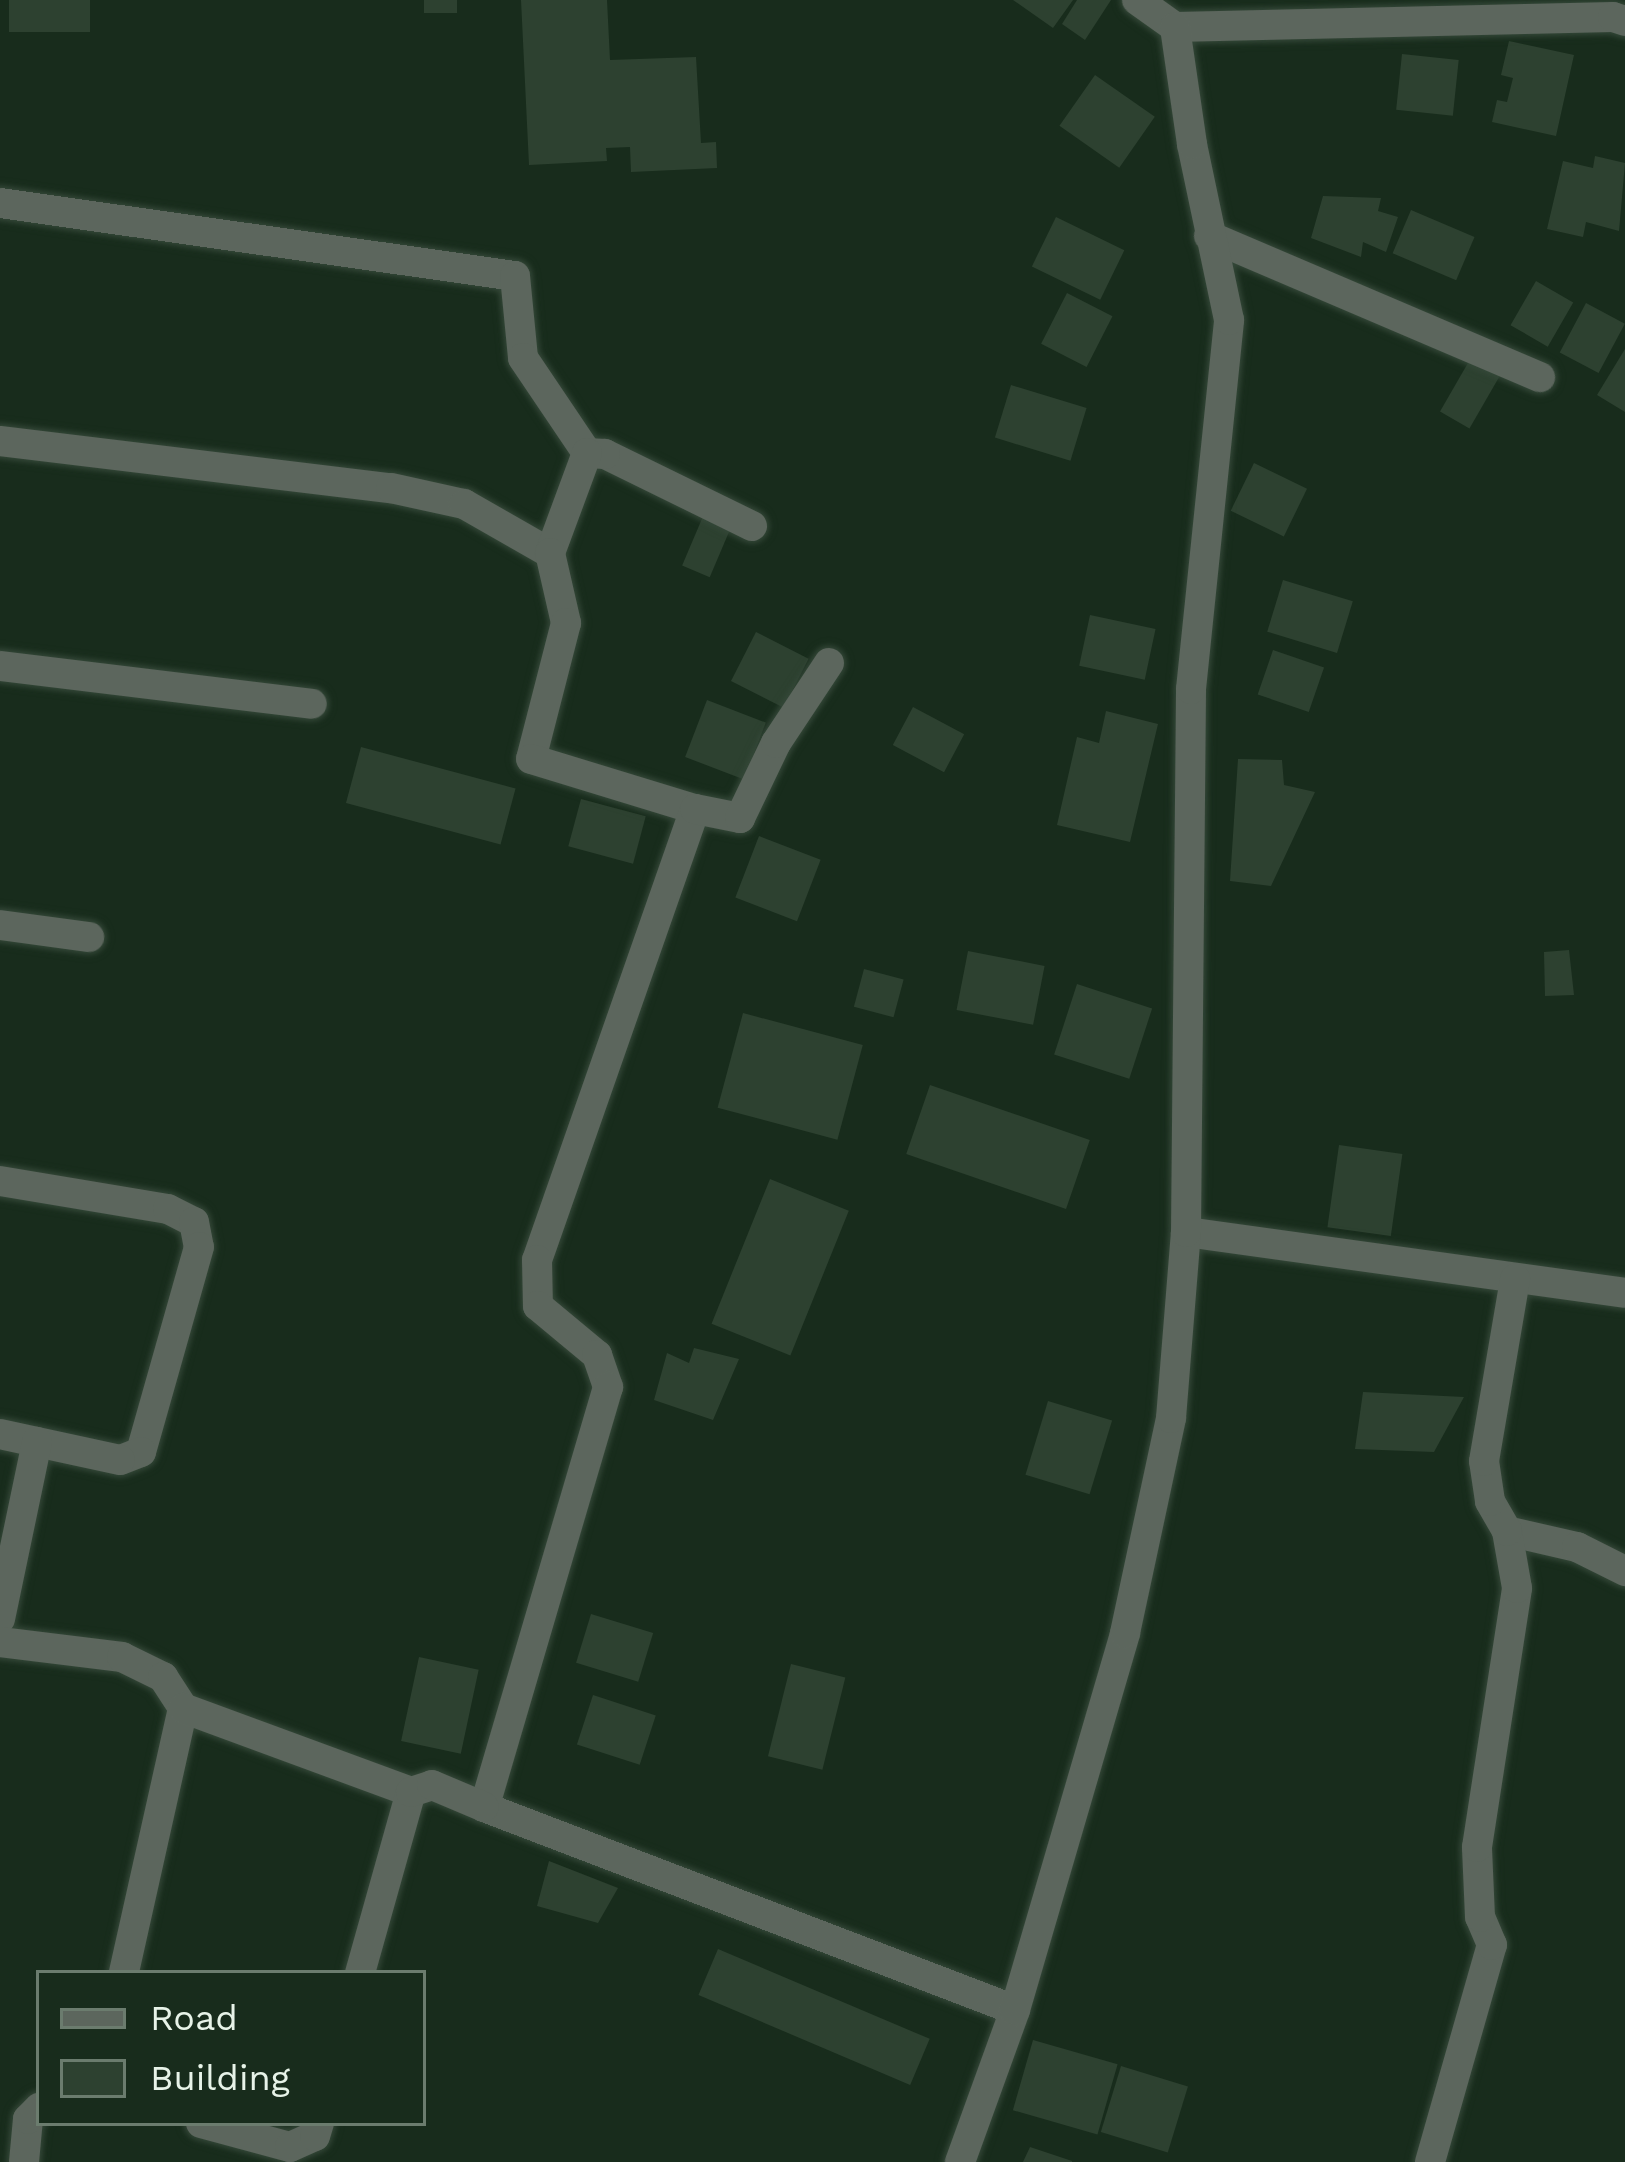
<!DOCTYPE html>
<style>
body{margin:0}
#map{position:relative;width:1625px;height:2162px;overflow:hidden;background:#182c1c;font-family:"Work Sans",sans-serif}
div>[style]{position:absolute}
.building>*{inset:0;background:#2d4130;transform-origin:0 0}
.roads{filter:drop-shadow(0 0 3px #354839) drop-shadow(0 0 3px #354839)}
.street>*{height:30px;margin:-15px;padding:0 15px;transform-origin:15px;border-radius:15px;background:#5c665d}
span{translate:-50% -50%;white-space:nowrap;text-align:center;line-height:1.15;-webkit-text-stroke:9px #182c1c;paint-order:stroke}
.legend{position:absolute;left:36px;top:1970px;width:390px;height:156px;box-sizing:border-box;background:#182c1c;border:3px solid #6b7c6e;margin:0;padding:15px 21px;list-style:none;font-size:36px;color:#e7f3e8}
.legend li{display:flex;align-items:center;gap:24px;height:60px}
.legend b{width:60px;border:3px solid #6b7c6e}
</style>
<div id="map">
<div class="building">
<i style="left:9px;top:0;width:81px;height:32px"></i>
<i style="left:424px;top:0;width:33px;height:13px"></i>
<i style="clip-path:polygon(521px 0,607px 0,610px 60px,696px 57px,701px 143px,716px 142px,717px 168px,631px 172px,630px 147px,606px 148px,607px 161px,529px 165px)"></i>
<i style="clip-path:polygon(1013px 0,1073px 0,1053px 28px)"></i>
<i style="clip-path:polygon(1077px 0,1111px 0,1085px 40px,1062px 24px)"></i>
<i style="clip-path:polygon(1509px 41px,1574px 55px,1556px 136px,1492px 122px,1497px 100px,1507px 102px,1513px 78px,1501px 75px)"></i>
<i style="left:1402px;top:54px;width:57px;height:56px;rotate:6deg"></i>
<i style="left:1095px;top:75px;width:73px;height:62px;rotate:35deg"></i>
<i style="clip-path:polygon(1595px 156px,1625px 163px,1619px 231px,1586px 222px,1583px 237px,1547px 229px,1563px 161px,1593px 168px)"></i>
<i style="clip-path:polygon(1323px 196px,1381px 198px,1378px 211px,1398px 217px,1386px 252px,1363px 242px,1361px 257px,1311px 238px)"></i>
<i style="left:1411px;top:210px;width:69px;height:47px;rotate:23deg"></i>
<i style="left:1056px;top:217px;width:76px;height:55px;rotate:26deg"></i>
<i style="left:1536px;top:281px;width:43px;height:51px;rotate:30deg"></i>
<i style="left:1067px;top:293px;width:51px;height:57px;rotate:27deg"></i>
<i style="left:1586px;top:303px;width:44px;height:56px;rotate:28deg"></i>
<i style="clip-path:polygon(1625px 349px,1625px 412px,1597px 395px)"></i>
<i style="left:1472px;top:356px;width:34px;height:64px;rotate:30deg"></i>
<i style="left:1011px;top:385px;width:79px;height:55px;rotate:17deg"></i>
<i style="left:1254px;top:463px;width:59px;height:53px;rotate:26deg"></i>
<i style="left:704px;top:514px;width:30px;height:56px;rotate:23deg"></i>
<i style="left:1283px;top:580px;width:73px;height:54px;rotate:17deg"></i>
<i style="left:1090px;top:615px;width:67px;height:52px;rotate:12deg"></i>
<i style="left:756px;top:632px;width:59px;height:55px;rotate:27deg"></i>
<i style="left:1273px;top:650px;width:54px;height:47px;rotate:19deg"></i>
<i style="left:707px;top:700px;width:63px;height:61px;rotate:21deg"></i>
<i style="left:913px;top:707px;width:58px;height:43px;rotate:28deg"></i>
<i style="clip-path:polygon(1106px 711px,1158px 724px,1130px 842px,1057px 825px,1077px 737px,1099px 743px)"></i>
<i style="left:361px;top:747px;width:160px;height:58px;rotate:15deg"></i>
<i style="clip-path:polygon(1238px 759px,1282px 760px,1284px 785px,1315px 792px,1271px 886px,1230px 881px)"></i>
<i style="left:581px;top:799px;width:67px;height:49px;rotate:15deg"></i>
<i style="left:759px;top:836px;width:66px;height:66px;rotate:21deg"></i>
<i style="clip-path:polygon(1569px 950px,1574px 995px,1545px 996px,1544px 952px)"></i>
<i style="left:968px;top:951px;width:78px;height:60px;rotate:11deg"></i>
<i style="left:864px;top:969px;width:41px;height:39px;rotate:15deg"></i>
<i style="left:1077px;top:984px;width:79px;height:74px;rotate:18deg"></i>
<i style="left:743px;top:1013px;width:124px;height:98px;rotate:15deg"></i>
<i style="left:930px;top:1085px;width:169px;height:73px;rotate:19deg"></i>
<i style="left:1339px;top:1145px;width:64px;height:83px;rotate:8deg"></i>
<i style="left:770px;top:1179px;width:85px;height:156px;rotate:22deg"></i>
<i style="clip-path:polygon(694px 1348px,739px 1359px,713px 1420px,654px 1400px,667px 1353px,689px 1363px)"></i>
<i style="clip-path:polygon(1363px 1392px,1464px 1397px,1434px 1452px,1355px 1449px)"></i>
<i style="left:1048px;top:1401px;width:67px;height:77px;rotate:17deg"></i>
<i style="left:591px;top:1614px;width:65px;height:51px;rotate:17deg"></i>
<i style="left:419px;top:1657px;width:61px;height:86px;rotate:12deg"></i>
<i style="left:791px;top:1664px;width:56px;height:95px;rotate:14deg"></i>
<i style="left:593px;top:1695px;width:66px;height:52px;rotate:18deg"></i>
<i style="clip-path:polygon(549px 1861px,618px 1888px,598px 1923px,537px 1906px)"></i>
<i style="left:718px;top:1949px;width:230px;height:50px;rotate:23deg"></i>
<i style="left:1033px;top:2040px;width:88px;height:73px;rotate:16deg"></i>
<i style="left:1121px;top:2066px;width:70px;height:69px;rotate:17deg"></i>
<i style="clip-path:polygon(1030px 2147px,1072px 2161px,1072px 2162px,1023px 2162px)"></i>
</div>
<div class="roads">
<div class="street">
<i style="left:1137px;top:0;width:47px;rotate:35.4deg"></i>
<i style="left:1175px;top:27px;width:438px;rotate:-1.3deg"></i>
<i style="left:1613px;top:17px;width:13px;rotate:18deg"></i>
<i style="left:0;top:203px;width:520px;rotate:8.07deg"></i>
<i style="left:515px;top:276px;width:82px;rotate:84.4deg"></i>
<i style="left:523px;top:358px;width:115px;rotate:56deg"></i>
<i style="left:1209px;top:236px;width:360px;rotate:23.1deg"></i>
<i style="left:0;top:441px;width:394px;rotate:6.9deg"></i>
<i style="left:391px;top:488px;width:75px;rotate:12.4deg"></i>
<i style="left:464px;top:504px;width:99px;rotate:29.7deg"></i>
<i style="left:752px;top:526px;width:164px;rotate:-153.9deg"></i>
<i style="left:605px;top:454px;width:18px;rotate:-177deg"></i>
<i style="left:587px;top:453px;width:107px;rotate:110.3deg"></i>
<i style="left:550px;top:553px;width:72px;rotate:77.1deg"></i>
<i style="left:566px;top:623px;width:140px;rotate:104.4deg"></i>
<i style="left:531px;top:759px;width:171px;rotate:17deg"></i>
<i style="left:695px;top:809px;width:478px;rotate:109.3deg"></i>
<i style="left:537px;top:1260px;width:46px;rotate:88.8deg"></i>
<i style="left:538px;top:1306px;width:77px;rotate:39.7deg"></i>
<i style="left:597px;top:1355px;width:34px;rotate:71deg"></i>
<i style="left:608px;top:1387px;width:438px;rotate:106.4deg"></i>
<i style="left:484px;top:1807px;width:568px;rotate:20.92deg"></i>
<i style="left:0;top:666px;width:314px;rotate:6.9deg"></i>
<i style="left:695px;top:809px;width:46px;rotate:11.3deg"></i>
<i style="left:740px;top:818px;width:83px;rotate:-64.4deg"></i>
<i style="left:776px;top:743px;width:96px;rotate:-56.5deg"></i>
<i style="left:0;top:925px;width:90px;rotate:7.7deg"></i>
<i style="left:0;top:1181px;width:170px;rotate:9.5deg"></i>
<i style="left:168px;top:1209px;width:29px;rotate:27deg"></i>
<i style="left:194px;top:1222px;width:25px;rotate:79deg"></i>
<i style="left:199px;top:1247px;width:213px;rotate:105.8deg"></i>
<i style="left:141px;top:1452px;width:22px;rotate:159deg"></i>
<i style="left:120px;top:1460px;width:123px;rotate:-167.8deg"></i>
<i style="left:1186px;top:1232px;width:443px;rotate:7.9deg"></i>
<i style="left:1507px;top:1531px;width:72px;rotate:12.9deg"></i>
<i style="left:1577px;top:1547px;width:54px;rotate:26.6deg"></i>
<i style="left:0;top:1619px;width:181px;rotate:-78.2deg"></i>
<i style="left:0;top:1642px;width:123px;rotate:7deg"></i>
<i style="left:122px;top:1657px;width:46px;rotate:26deg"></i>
<i style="left:163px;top:1677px;width:37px;rotate:57deg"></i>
<i style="left:183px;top:1708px;width:271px;rotate:102.6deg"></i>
<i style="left:183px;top:1708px;width:243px;rotate:20.2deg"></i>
<i style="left:360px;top:1973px;width:188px;rotate:-74.3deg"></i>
<i style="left:411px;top:1792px;width:22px;rotate:-18deg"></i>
<i style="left:432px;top:1785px;width:56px;rotate:22.9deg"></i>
<i style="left:201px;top:2123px;width:92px;rotate:15.1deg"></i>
<i style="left:290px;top:2147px;width:27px;rotate:-24deg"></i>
<i style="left:315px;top:2136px;width:14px;rotate:-73deg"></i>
<i style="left:24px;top:2162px;width:43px;rotate:-84.7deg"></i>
<i style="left:28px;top:2119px;width:16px;rotate:-45deg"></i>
<i style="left:960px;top:2162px;width:162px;rotate:-70.1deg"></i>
<i style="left:1015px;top:2010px;width:393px;rotate:-73.7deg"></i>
<i style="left:1125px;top:1633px;width:220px;rotate:-77.9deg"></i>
<i style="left:1171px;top:1418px;width:187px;rotate:-85.4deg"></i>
<i style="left:1186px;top:1232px;width:543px;rotate:-89.47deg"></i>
<i style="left:1191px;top:689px;width:371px;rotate:-84.1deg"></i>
<i style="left:1229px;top:320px;width:180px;rotate:-101.9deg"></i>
<i style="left:1192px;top:144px;width:118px;rotate:-98.3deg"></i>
<i style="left:1430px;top:2162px;width:226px;rotate:-74.1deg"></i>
<i style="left:1492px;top:1945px;width:30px;rotate:-113deg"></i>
<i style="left:1480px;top:1917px;width:70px;rotate:-92.5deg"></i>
<i style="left:1477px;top:1847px;width:262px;rotate:-81.2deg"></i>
<i style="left:1517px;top:1588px;width:58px;rotate:-100deg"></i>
<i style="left:1507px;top:1531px;width:34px;rotate:-120deg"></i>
<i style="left:1490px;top:1501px;width:40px;rotate:-98.5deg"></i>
<i style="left:1484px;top:1461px;width:185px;rotate:-80.3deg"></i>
</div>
</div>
<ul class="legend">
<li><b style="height:15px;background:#5c665d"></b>Road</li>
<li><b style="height:33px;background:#2d4130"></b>Building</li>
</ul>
</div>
